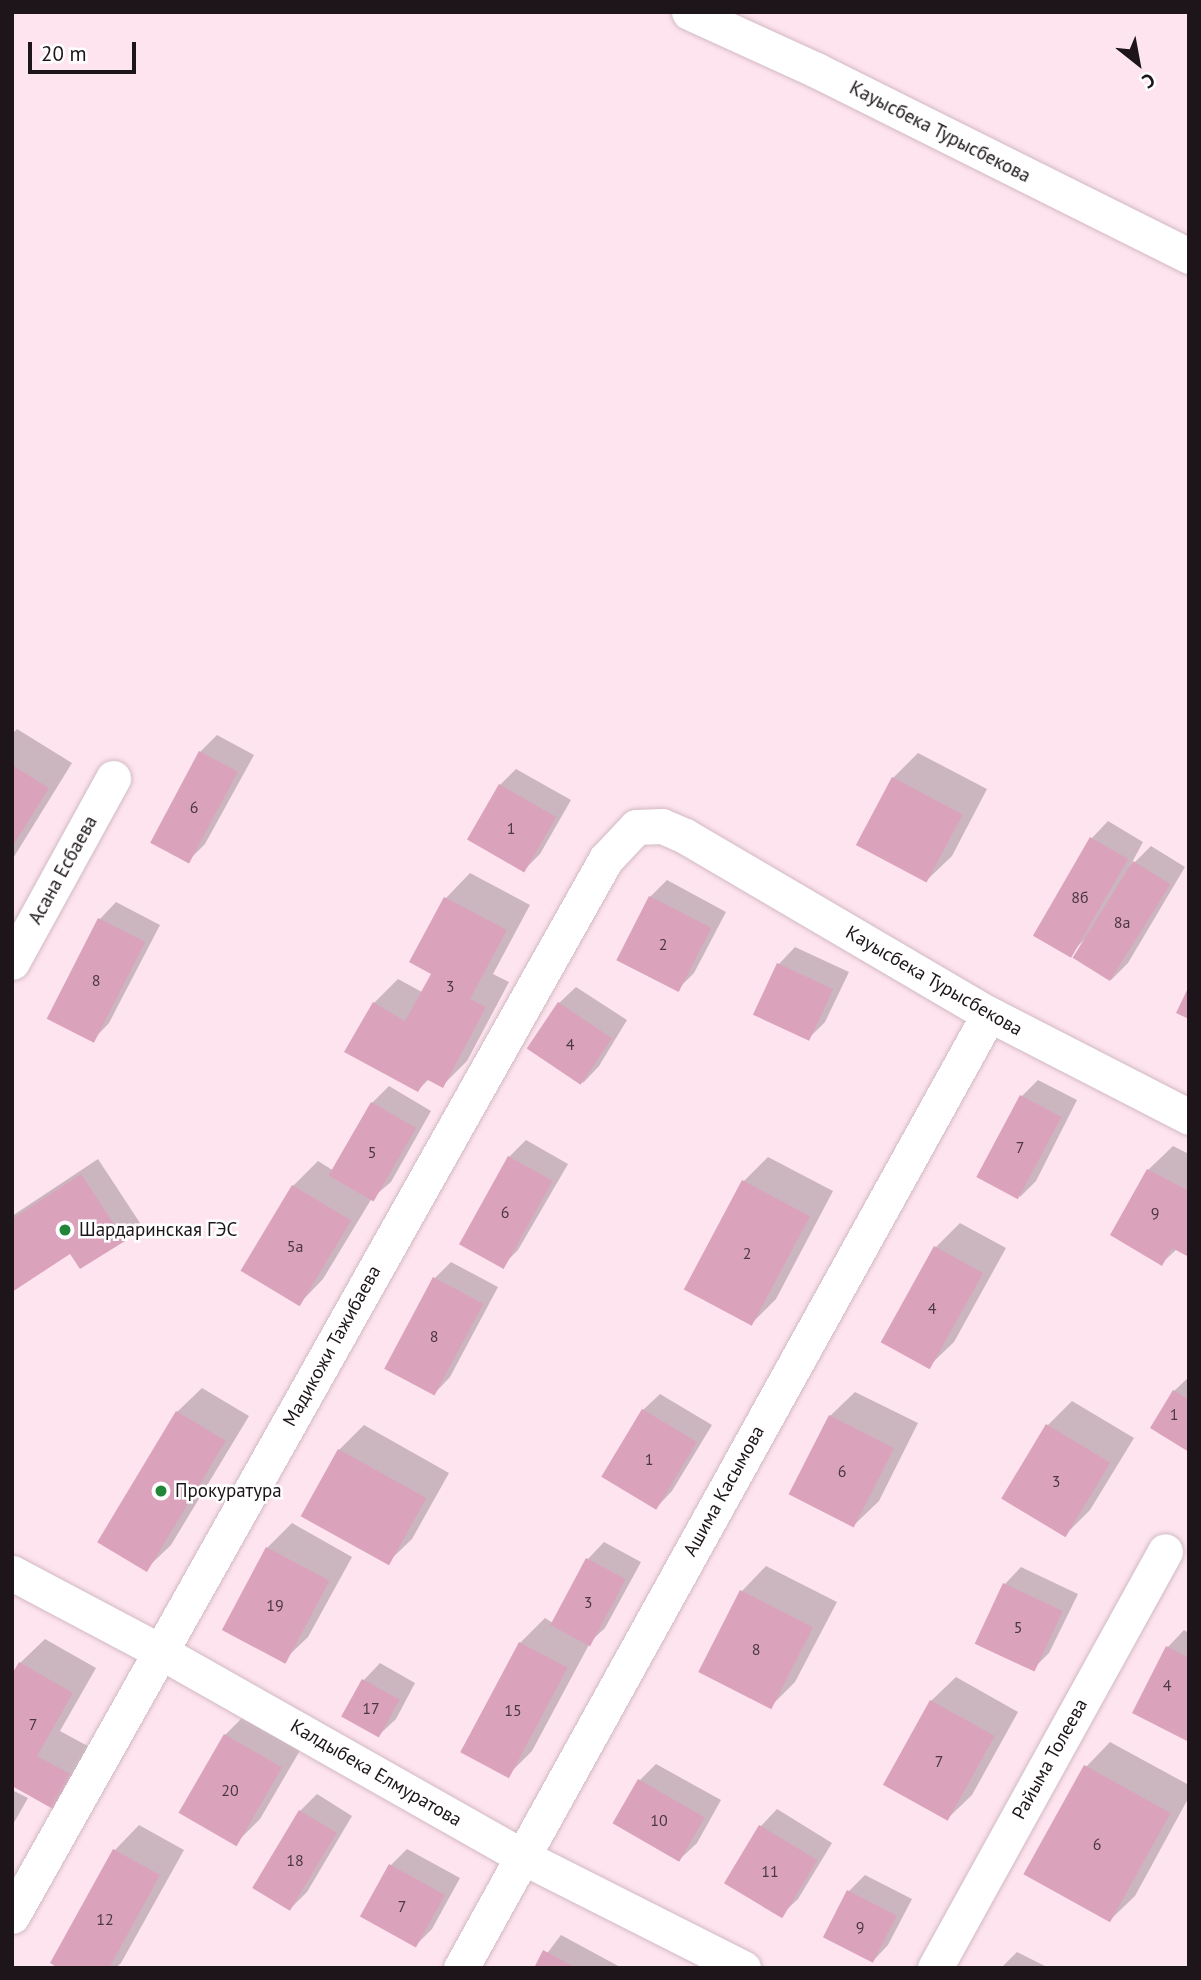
<!DOCTYPE html>
<meta charset="utf-8">
<style>
body{margin:0}
#map{position:relative;width:1201px;height:1980px;overflow:hidden;background:#fee4ef;font-family:"PT Sans",sans-serif}
div>[style]{position:absolute}
.shadow>*{inset:0;background:#0003}
.building>*{inset:0;background:#dba2bc;transform-origin:0 0}
.roads{filter:drop-shadow(0 0 2px #d1b9c3) drop-shadow(0 0 2px #d1b9c3)}
.minor>*{height:35px;margin:-17.5px;padding:0 17.5px;transform-origin:17.5px;border-radius:17.5px;background:#fff}
.dots>*{width:19px;height:19px;translate:-50% -50%;box-sizing:border-box;border:4px solid #fff;border-radius:50%}
span{translate:-50% -50%;white-space:nowrap;text-align:center;line-height:1.15;-webkit-text-stroke:5px #fff;paint-order:stroke}
.number-label{font-size:16px;color:#4c3842}
.number-label span{-webkit-text-stroke-width:0}
.street-label{font-size:19px;color:#1d1519}
.poi-label{font-size:19px;color:#1d1519}
.left{translate:0 -50%;text-align:left}
.frame{position:absolute;inset:0;border:14px solid #1d1519;pointer-events:none}
.north{position:absolute;left:1103px;top:28px;width:70px;height:70px;-webkit-text-stroke:5px #fff;paint-order:stroke;rotate:149deg;font-size:19px;font-weight:700;line-height:28px;text-align:center;color:#1d1519}
.north::after{content:'';display:block;margin:auto;width:24px;height:32px;background:#1d1519;clip-path:polygon(50% 0,100% 100%,50% 72%,0 100%)}
.scale{position:absolute;left:28px;top:42px;width:108px;height:32px;box-sizing:border-box;border:4px solid #1d1519;border-top:0;padding-left:9px;font-size:21px;line-height:24px;white-space:nowrap;color:#1d1519;-webkit-text-stroke:5px #fff;paint-order:stroke}
</style>
<div id="map">
<div class="shadow">
<i style="clip-path:polygon(17px 729px,72px 763px,12px 860px,12px 734px)"></i>
<i style="clip-path:polygon(217px 735px,254px 755px,205px 844px,188px 861px,200px 752px)"></i>
<i style="clip-path:polygon(918px 753px,987px 789px,952px 856px,927px 880px,893px 778px)"></i>
<i style="clip-path:polygon(516px 769px,571px 800px,540px 854px,524px 870px,500px 785px)"></i>
<i style="clip-path:polygon(1108px 821px,1143px 842px,1129px 868px,1151px 846px,1185px 867px,1128px 963px,1111px 980px,1091px 933px,1069px 955px,1034px 934px,1092px 838px)"></i>
<i style="clip-path:polygon(470px 873px,530px 905px,493px 974px,509px 982px,467px 1061px,442px 1086px,429px 1079px,418px 1090px,374px 1003px,398px 979px,422px 992px,433px 973px,446px 898px)"></i>
<i style="clip-path:polygon(667px 880px,726px 912px,694px 973px,677px 990px,650px 897px)"></i>
<i style="clip-path:polygon(116px 902px,160px 925px,109px 1023px,93px 1040px,49px 1017px,100px 919px)"></i>
<i style="clip-path:polygon(795px 947px,849px 972px,825px 1022px,808px 1039px,779px 964px)"></i>
<i style="clip-path:polygon(576px 987px,627px 1020px,599px 1066px,583px 1083px,559px 1003px)"></i>
<i style="clip-path:polygon(1038px 1080px,1077px 1100px,1036px 1181px,1020px 1197px,1021px 1097px)"></i>
<i style="clip-path:polygon(389px 1086px,431px 1111px,391px 1182px,372px 1198px,323px 1279px,299px 1304px,293px 1186px,318px 1161px,334px 1171px,372px 1103px)"></i>
<i style="clip-path:polygon(526px 1140px,568px 1164px,518px 1250px,501px 1267px,509px 1157px)"></i>
<i style="clip-path:polygon(1173px 1146px,1189px 1154px,1189px 1255px,1177px 1249px,1162px 1263px,1148px 1170px)"></i>
<i style="clip-path:polygon(768px 1157px,833px 1191px,776px 1299px,751px 1324px,744px 1181px)"></i>
<i style="clip-path:polygon(98px 1159px,140px 1223px,123px 1239px,70px 1251px,12px 1290px,12px 1216px)"></i>
<i style="clip-path:polygon(960px 1223px,1006px 1248px,954px 1342px,929px 1366px,936px 1247px)"></i>
<i style="clip-path:polygon(451px 1262px,498px 1287px,450px 1377px,434px 1394px,435px 1278px)"></i>
<i style="clip-path:polygon(1189px 1377px,1189px 1450px,1174px 1391px)"></i>
<i style="clip-path:polygon(202px 1388px,249px 1416px,171px 1545px,146px 1569px,177px 1412px)"></i>
<i style="clip-path:polygon(855px 1392px,918px 1423px,879px 1501px,854px 1525px,830px 1416px)"></i>
<i style="clip-path:polygon(660px 1394px,712px 1425px,672px 1491px,656px 1508px,643px 1410px)"></i>
<i style="clip-path:polygon(1072px 1401px,1134px 1438px,1090px 1510px,1066px 1534px,1048px 1425px)"></i>
<i style="clip-path:polygon(364px 1425px,449px 1473px,412px 1539px,387px 1563px,339px 1450px)"></i>
<i style="clip-path:polygon(292px 1523px,352px 1557px,308px 1637px,283px 1661px,267px 1548px)"></i>
<i style="clip-path:polygon(604px 1542px,641px 1562px,605px 1628px,591px 1641px,532px 1751px,507px 1776px,461px 1751px,520px 1643px,545px 1618px,553px 1623px,588px 1559px)"></i>
<i style="clip-path:polygon(766px 1566px,837px 1602px,795px 1682px,770px 1707px,701px 1671px,742px 1591px)"></i>
<i style="clip-path:polygon(1021px 1567px,1078px 1594px,1049px 1653px,1033px 1669px,976px 1643px,1005px 1584px)"></i>
<i style="clip-path:polygon(1184px 1630px,1189px 1633px,1189px 1740px,1168px 1647px)"></i>
<i style="clip-path:polygon(45px 1639px,96px 1668px,60px 1731px,95px 1750px,77px 1782px,12px 1784px,20px 1663px)"></i>
<i style="clip-path:polygon(380px 1663px,415px 1683px,396px 1719px,379px 1735px,364px 1680px)"></i>
<i style="clip-path:polygon(956px 1677px,1018px 1712px,972px 1795px,947px 1819px,931px 1701px)"></i>
<i style="clip-path:polygon(250px 1710px,305px 1742px,260px 1819px,236px 1843px,225px 1735px)"></i>
<i style="clip-path:polygon(1110px 1742px,1189px 1785px,1189px 1797px,1135px 1896px,1110px 1920px,1086px 1767px)"></i>
<i style="clip-path:polygon(656px 1764px,721px 1800px,697px 1843px,680px 1859px,640px 1780px)"></i>
<i style="clip-path:polygon(12px 1790px,28px 1798px,12px 1826px)"></i>
<i style="clip-path:polygon(317px 1794px,352px 1816px,307px 1892px,290px 1909px,300px 1811px)"></i>
<i style="clip-path:polygon(777px 1809px,832px 1843px,798px 1899px,781px 1915px,727px 1882px,761px 1826px)"></i>
<i style="clip-path:polygon(139px 1825px,184px 1850px,121px 1963px,116px 1968px,61px 1968px,52px 1962px,115px 1850px)"></i>
<i style="clip-path:polygon(407px 1849px,460px 1878px,432px 1929px,415px 1946px,391px 1865px)"></i>
<i style="clip-path:polygon(865px 1875px,912px 1899px,888px 1945px,872px 1962px,849px 1891px)"></i>
<i style="clip-path:polygon(561px 1935px,622px 1968px,536px 1968px)"></i>
<i style="clip-path:polygon(1017px 1952px,1049px 1968px,1001px 1968px)"></i>
</div>
<div class="building">
<i style="left:199px;top:751px;width:44px;height:104px;rotate:28deg"></i>
<i style="clip-path:polygon(12px 765px,49px 788px,12px 847px)"></i>
<i style="left:892px;top:777px;width:80px;height:77px;rotate:28deg"></i>
<i style="left:499px;top:784px;width:66px;height:64px;rotate:30deg"></i>
<i style="left:1090px;top:837px;width:44px;height:114px;rotate:30deg"></i>
<i style="left:1133px;top:861px;width:44px;height:114px;rotate:32deg"></i>
<i style="left:649px;top:896px;width:70px;height:72px;rotate:27deg"></i>
<i style="clip-path:polygon(444px 897px,507px 930px,470px 999px,486px 1007px,443px 1088px,426px 1079px,418px 1092px,344px 1052px,373px 1002px,405px 1021px,431px 974px,409px 962px)"></i>
<i style="left:98px;top:918px;width:53px;height:113px;rotate:27deg"></i>
<i style="left:777px;top:963px;width:62px;height:57px;rotate:25deg"></i>
<i style="clip-path:polygon(1189px 986px,1189px 1019px,1176px 1013px)"></i>
<i style="left:558px;top:1002px;width:65px;height:56px;rotate:34deg"></i>
<i style="left:1020px;top:1095px;width:47px;height:93px;rotate:28deg"></i>
<i style="left:371px;top:1102px;width:52px;height:85px;rotate:30deg"></i>
<i style="left:508px;top:1156px;width:51px;height:101px;rotate:29deg"></i>
<i style="clip-path:polygon(1147px 1169px,1189px 1191px,1189px 1257px,1172px 1248px,1162px 1266px,1110px 1235px)"></i>
<i style="clip-path:polygon(81px 1174px,125px 1241px,80px 1269px,70px 1254px,12px 1292px,12px 1219px)"></i>
<i style="left:742px;top:1180px;width:77px;height:124px;rotate:28deg"></i>
<i style="left:292px;top:1185px;width:69px;height:100px;rotate:31deg"></i>
<i style="left:934px;top:1246px;width:56px;height:110px;rotate:29deg"></i>
<i style="left:433px;top:1277px;width:57px;height:104px;rotate:28deg"></i>
<i style="clip-path:polygon(1173px 1390px,1189px 1400px,1189px 1452px,1150px 1428px)"></i>
<i style="left:642px;top:1409px;width:64px;height:79px;rotate:31deg"></i>
<i style="left:176px;top:1411px;width:58px;height:153px;rotate:31deg"></i>
<i style="left:829px;top:1415px;width:73px;height:89px;rotate:27deg"></i>
<i style="left:1046px;top:1424px;width:75px;height:87px;rotate:31deg"></i>
<i style="left:338px;top:1449px;width:101px;height:77px;rotate:29deg"></i>
<i style="left:266px;top:1547px;width:72px;height:94px;rotate:28deg"></i>
<i style="left:586px;top:1558px;width:45px;height:76px;rotate:28deg"></i>
<i style="left:1003px;top:1583px;width:66px;height:67px;rotate:25deg"></i>
<i style="left:740px;top:1590px;width:82px;height:92px;rotate:27deg"></i>
<i style="left:519px;top:1642px;width:55px;height:125px;rotate:28deg"></i>
<i style="clip-path:polygon(1166px 1646px,1189px 1658px,1189px 1742px,1132px 1713px)"></i>
<i style="clip-path:polygon(19px 1662px,73px 1693px,37px 1756px,72px 1775px,53px 1809px,12px 1786px,12px 1674px)"></i>
<i style="left:362px;top:1679px;width:43px;height:43px;rotate:29deg"></i>
<i style="left:930px;top:1700px;width:74px;height:97px;rotate:29deg"></i>
<i style="left:224px;top:1734px;width:67px;height:91px;rotate:30deg"></i>
<i style="left:1084px;top:1765px;width:99px;height:125px;rotate:29deg"></i>
<i style="left:638px;top:1779px;width:77px;height:51px;rotate:30deg"></i>
<i style="left:299px;top:1810px;width:44px;height:91px;rotate:31deg"></i>
<i style="left:759px;top:1825px;width:68px;height:68px;rotate:31deg"></i>
<i style="clip-path:polygon(113px 1849px,160px 1875px,109px 1968px,58px 1968px,50px 1963px)"></i>
<i style="left:389px;top:1864px;width:64px;height:60px;rotate:29deg"></i>
<i style="left:847px;top:1890px;width:56px;height:53px;rotate:27deg"></i>
<i style="clip-path:polygon(543px 1950px,576px 1968px,534px 1968px)"></i>
</div>
<div class="roads">
<div class="minor">
<i style="left:689px;top:12px;width:140px;rotate:24.5deg"></i>
<i style="left:816px;top:70px;width:417px;rotate:26.5deg"></i>
<i style="left:12px;top:962px;width:210px;rotate:-61.2deg"></i>
<i style="left:12px;top:1573px;width:169px;rotate:27.9deg"></i>
<i style="left:161px;top:1652px;width:414px;rotate:29.5deg"></i>
<i style="left:521px;top:1856px;width:249px;rotate:26.8deg"></i>
<i style="left:12px;top:1916px;width:1212px;rotate:-60.67deg"></i>
<i style="left:606px;top:859px;width:44px;rotate:-46.8deg"></i>
<i style="left:636px;top:827px;width:26px;rotate:-2deg"></i>
<i style="left:662px;top:826px;width:25px;rotate:23deg"></i>
<i style="left:685px;top:836px;width:352px;rotate:30.4deg"></i>
<i style="left:989px;top:1014px;width:225px;rotate:27.2deg"></i>
<i style="left:461px;top:1968px;width:1090px;rotate:-61.04deg"></i>
<i style="left:935px;top:1968px;width:476px;rotate:-61.1deg"></i>
</div>
</div>
<div class="dots">
<i style="left:65px;top:1230px;background:#21863a"></i>
<i style="left:161px;top:1491px;background:#21863a"></i>
</div>
<div class="number-label">
<span style="left:194px;top:807px">6</span>
<span style="left:511px;top:828px">1</span>
<span style="left:1080px;top:897px">8б</span>
<span style="left:1122px;top:922px">8а</span>
<span style="left:663px;top:944px">2</span>
<span style="left:96px;top:980px">8</span>
<span style="left:450px;top:986px">3</span>
<span style="left:570px;top:1044px">4</span>
<span style="left:1020px;top:1147px">7</span>
<span style="left:372px;top:1152px">5</span>
<span style="left:505px;top:1212px">6</span>
<span style="left:1155px;top:1213px">9</span>
<span style="left:295px;top:1246px">5а</span>
<span style="left:747px;top:1253px">2</span>
<span style="left:932px;top:1308px">4</span>
<span style="left:434px;top:1336px">8</span>
<span style="left:1174px;top:1414px">1</span>
<span style="left:649px;top:1459px">1</span>
<span style="left:842px;top:1471px">6</span>
<span style="left:1056px;top:1481px">3</span>
<span style="left:588px;top:1602px">3</span>
<span style="left:275px;top:1605px">19</span>
<span style="left:1018px;top:1627px">5</span>
<span style="left:756px;top:1649px">8</span>
<span style="left:1167px;top:1685px">4</span>
<span style="left:371px;top:1708px">17</span>
<span style="left:513px;top:1710px">15</span>
<span style="left:33px;top:1724px">7</span>
<span style="left:939px;top:1761px">7</span>
<span style="left:230px;top:1790px">20</span>
<span style="left:659px;top:1820px">10</span>
<span style="left:1097px;top:1844px">6</span>
<span style="left:295px;top:1860px">18</span>
<span style="left:770px;top:1871px">11</span>
<span style="left:402px;top:1906px">7</span>
<span style="left:105px;top:1919px">12</span>
<span style="left:860px;top:1927px">9</span>
</div>
<div class="street-label">
<span style="left:940px;top:132px;rotate:27deg">Кауысбека Турысбекова</span>
<span style="left:63px;top:870px;rotate:-61deg">Асана Есбаева</span>
<span style="left:934px;top:981px;rotate:30deg">Кауысбека Турысбекова</span>
<span style="left:332px;top:1346px;rotate:-61deg">Мадикожи Тажибаева</span>
<span style="left:724px;top:1491px;rotate:-61deg">Ашима Касымова</span>
<span style="left:1050px;top:1759px;rotate:-61deg">Райыма Толеева</span>
<span style="left:376px;top:1773px;rotate:30deg">Калдыбека Елмуратова</span>
</div>
<div class="poi-label">
<span class="left" style="left:79px;top:1230px">Шардаринская ГЭС</span>
<span class="left" style="left:175px;top:1491px">Прокуратура</span>
</div>
<div class="frame"></div>
<div class="north">С</div>
<div class="scale">20 m</div>
</div>
